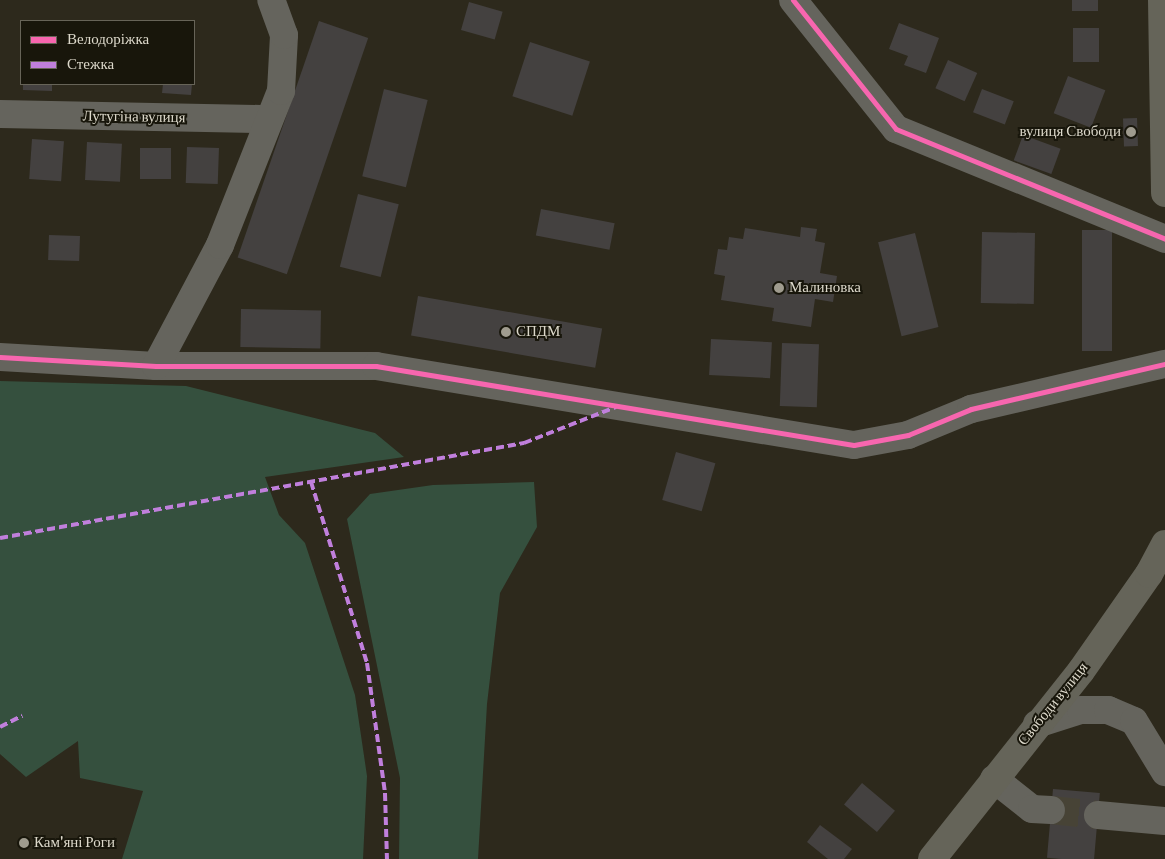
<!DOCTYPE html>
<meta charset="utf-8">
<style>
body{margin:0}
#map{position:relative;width:1165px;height:859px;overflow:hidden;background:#2d291c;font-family:"Crimson Pro",serif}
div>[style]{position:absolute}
.green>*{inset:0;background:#35503e}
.building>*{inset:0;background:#444140;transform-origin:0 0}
.minor-tunnel>*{height:28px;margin-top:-14px;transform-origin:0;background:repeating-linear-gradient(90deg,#474336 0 28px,transparent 0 42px)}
.minor>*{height:28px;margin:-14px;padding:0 14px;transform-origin:14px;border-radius:14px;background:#65645d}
.major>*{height:28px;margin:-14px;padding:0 14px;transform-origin:14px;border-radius:14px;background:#656459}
.quiet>*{height:4px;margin-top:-2px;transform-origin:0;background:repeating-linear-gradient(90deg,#c07fdc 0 8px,transparent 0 12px)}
.cycleway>*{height:5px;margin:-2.5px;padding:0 2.5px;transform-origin:2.5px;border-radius:2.5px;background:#f766af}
.dots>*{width:14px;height:14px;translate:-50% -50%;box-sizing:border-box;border:2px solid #18160b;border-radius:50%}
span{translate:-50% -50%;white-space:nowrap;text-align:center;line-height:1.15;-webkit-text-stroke:4px #18160b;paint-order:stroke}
.street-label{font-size:15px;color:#ddd9cb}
.poi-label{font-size:15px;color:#ddd9cb}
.right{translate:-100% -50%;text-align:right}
.left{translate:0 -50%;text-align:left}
.legend{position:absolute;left:20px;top:20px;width:175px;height:65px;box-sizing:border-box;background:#18160b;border:1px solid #676458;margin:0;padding:6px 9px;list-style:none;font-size:15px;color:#ddd9cb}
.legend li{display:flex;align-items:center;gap:10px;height:25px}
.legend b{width:25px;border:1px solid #676458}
</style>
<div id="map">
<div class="green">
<i style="clip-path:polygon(0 381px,186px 386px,375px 433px,404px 457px,265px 477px,279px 515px,305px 543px,355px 695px,367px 776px,363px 859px,122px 859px,143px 791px,80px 778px,78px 741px,26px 777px,0 754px)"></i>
<i style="clip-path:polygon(534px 482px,537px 527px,500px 593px,487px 704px,478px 859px,399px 859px,400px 778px,347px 519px,370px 494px,433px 485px)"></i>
</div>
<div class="building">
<i style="left:1072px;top:0;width:26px;height:11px"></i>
<i style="left:469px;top:2px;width:35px;height:29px;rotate:16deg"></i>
<i style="left:319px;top:21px;width:52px;height:250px;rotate:19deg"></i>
<i style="clip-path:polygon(899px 23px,939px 38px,926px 73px,904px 65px,908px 56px,889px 49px)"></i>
<i style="left:1099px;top:28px;width:34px;height:26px;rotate:90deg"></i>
<i style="left:530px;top:42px;width:63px;height:57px;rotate:18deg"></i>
<i style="left:948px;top:60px;width:32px;height:31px;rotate:24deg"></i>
<i style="left:1068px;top:76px;width:40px;height:40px;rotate:21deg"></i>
<i style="clip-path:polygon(23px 84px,52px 84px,52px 91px,23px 90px)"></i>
<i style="clip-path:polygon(163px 84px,192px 84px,191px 95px,162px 93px)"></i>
<i style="left:384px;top:89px;width:45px;height:90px;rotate:14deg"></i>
<i style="left:982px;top:89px;width:34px;height:25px;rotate:21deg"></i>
<i style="left:1137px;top:118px;width:28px;height:14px;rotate:88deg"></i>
<i style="left:1023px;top:135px;width:40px;height:27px;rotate:20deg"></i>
<i style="left:32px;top:139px;width:32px;height:40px;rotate:4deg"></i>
<i style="left:87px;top:142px;width:35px;height:38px;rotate:3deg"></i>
<i style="left:187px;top:147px;width:32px;height:36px;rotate:2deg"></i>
<i style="left:140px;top:148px;width:31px;height:31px"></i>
<i style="left:358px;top:194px;width:42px;height:75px;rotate:14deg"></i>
<i style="left:541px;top:209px;width:75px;height:27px;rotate:11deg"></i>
<i style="clip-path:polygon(801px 227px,817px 229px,815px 241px,825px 243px,820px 273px,837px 276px,833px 302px,815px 299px,811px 327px,772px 321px,774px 308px,721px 300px,725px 276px,714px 274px,718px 249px,727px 250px,729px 237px,743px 239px,745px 228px,800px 237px)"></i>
<i style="left:1082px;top:230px;width:30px;height:121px"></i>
<i style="left:982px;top:232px;width:53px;height:71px;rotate:1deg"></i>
<i style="left:915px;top:233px;width:97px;height:38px;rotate:76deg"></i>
<i style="left:49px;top:235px;width:31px;height:25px;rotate:2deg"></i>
<i style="left:418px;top:296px;width:187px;height:40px;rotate:10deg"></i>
<i style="left:241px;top:309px;width:80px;height:38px;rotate:1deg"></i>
<i style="left:711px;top:339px;width:61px;height:36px;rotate:3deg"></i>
<i style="left:782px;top:343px;width:37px;height:63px;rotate:2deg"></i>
<i style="left:676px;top:452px;width:41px;height:50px;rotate:16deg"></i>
<i style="left:862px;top:783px;width:43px;height:28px;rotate:40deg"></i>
<i style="left:1053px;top:789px;width:47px;height:69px;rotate:5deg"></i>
<i style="clip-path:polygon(820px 825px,852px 849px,844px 859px,828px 859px,807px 842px)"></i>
</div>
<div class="minor-tunnel">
<i style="left:1051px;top:810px;width:47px;rotate:6.1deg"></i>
</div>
<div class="minor">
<i style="left:793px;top:0;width:165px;rotate:51.4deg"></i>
<i style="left:896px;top:129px;width:291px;rotate:22.2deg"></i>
<i style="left:0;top:114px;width:268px;rotate:1.1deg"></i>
<i style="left:0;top:357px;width:156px;rotate:3.3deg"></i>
<i style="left:156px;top:366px;width:220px"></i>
<i style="left:376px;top:366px;width:484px;rotate:9.4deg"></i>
<i style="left:854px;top:445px;width:55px;rotate:-10.5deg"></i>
<i style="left:908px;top:435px;width:68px;rotate:-22.4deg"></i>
<i style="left:971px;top:409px;width:199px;rotate:-13.1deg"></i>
<i style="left:156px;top:366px;width:137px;rotate:-62.1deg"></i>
<i style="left:220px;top:245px;width:166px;rotate:-68.4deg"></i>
<i style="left:281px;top:91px;width:56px;rotate:-86.9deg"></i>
<i style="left:284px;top:35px;width:37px;rotate:-110deg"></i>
<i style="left:1037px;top:724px;width:46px;rotate:-17.7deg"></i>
<i style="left:1081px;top:710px;width:27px"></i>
<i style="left:1108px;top:710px;width:28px;rotate:23deg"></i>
<i style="left:1134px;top:721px;width:60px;rotate:58.7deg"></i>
<i style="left:994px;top:779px;width:48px;rotate:38.3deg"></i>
<i style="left:1032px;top:809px;width:19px;rotate:3deg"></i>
<i style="left:1098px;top:815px;width:67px;rotate:5.1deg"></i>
</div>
<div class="major">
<i style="left:1162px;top:0;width:193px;rotate:89.1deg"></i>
<i style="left:932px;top:859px;width:240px;rotate:-51.6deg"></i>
<i style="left:1081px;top:671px;width:118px;rotate:-55deg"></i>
<i style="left:1149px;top:574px;width:34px;rotate:-62deg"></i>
</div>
<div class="quiet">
<i style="left:311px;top:482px;width:189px;rotate:72.8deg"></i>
<i style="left:367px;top:663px;width:131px;rotate:82.1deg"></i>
<i style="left:385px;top:793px;width:66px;rotate:88.3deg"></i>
<i style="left:0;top:538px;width:533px;rotate:-10.28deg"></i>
<i style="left:524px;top:443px;width:99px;rotate:-21.4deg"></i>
<i style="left:0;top:727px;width:25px;rotate:-27deg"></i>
</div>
<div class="cycleway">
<i style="left:793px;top:0;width:165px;rotate:51.4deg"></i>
<i style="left:896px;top:129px;width:291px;rotate:22.2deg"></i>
<i style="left:0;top:357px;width:156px;rotate:3.3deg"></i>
<i style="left:156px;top:366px;width:220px"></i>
<i style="left:376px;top:366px;width:484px;rotate:9.4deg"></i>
<i style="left:854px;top:445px;width:55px;rotate:-10.5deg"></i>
<i style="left:908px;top:435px;width:68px;rotate:-22.4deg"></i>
<i style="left:971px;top:409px;width:199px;rotate:-13.1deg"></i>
</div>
<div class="dots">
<i style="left:1131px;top:132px;background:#9f9b8e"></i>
<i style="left:779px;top:288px;background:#9f9b8e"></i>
<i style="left:506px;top:332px;background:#9f9b8e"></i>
<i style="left:24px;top:843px;background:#9f9b8e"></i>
</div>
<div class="street-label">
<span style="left:134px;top:117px;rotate:1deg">Лутугіна вулиця</span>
<span style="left:1053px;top:704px;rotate:-51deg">Свободи вулиця</span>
</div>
<div class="poi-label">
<span class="right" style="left:1121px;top:132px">вулиця Свободи</span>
<span class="left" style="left:789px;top:288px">Малиновка</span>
<span class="left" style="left:516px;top:332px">СПДМ</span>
<span class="left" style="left:34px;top:843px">Кам'яні Роги</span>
</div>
<ul class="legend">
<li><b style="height:6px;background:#f766af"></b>Велодоріжка</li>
<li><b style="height:6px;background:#c07fdc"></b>Стежка</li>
</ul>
</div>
